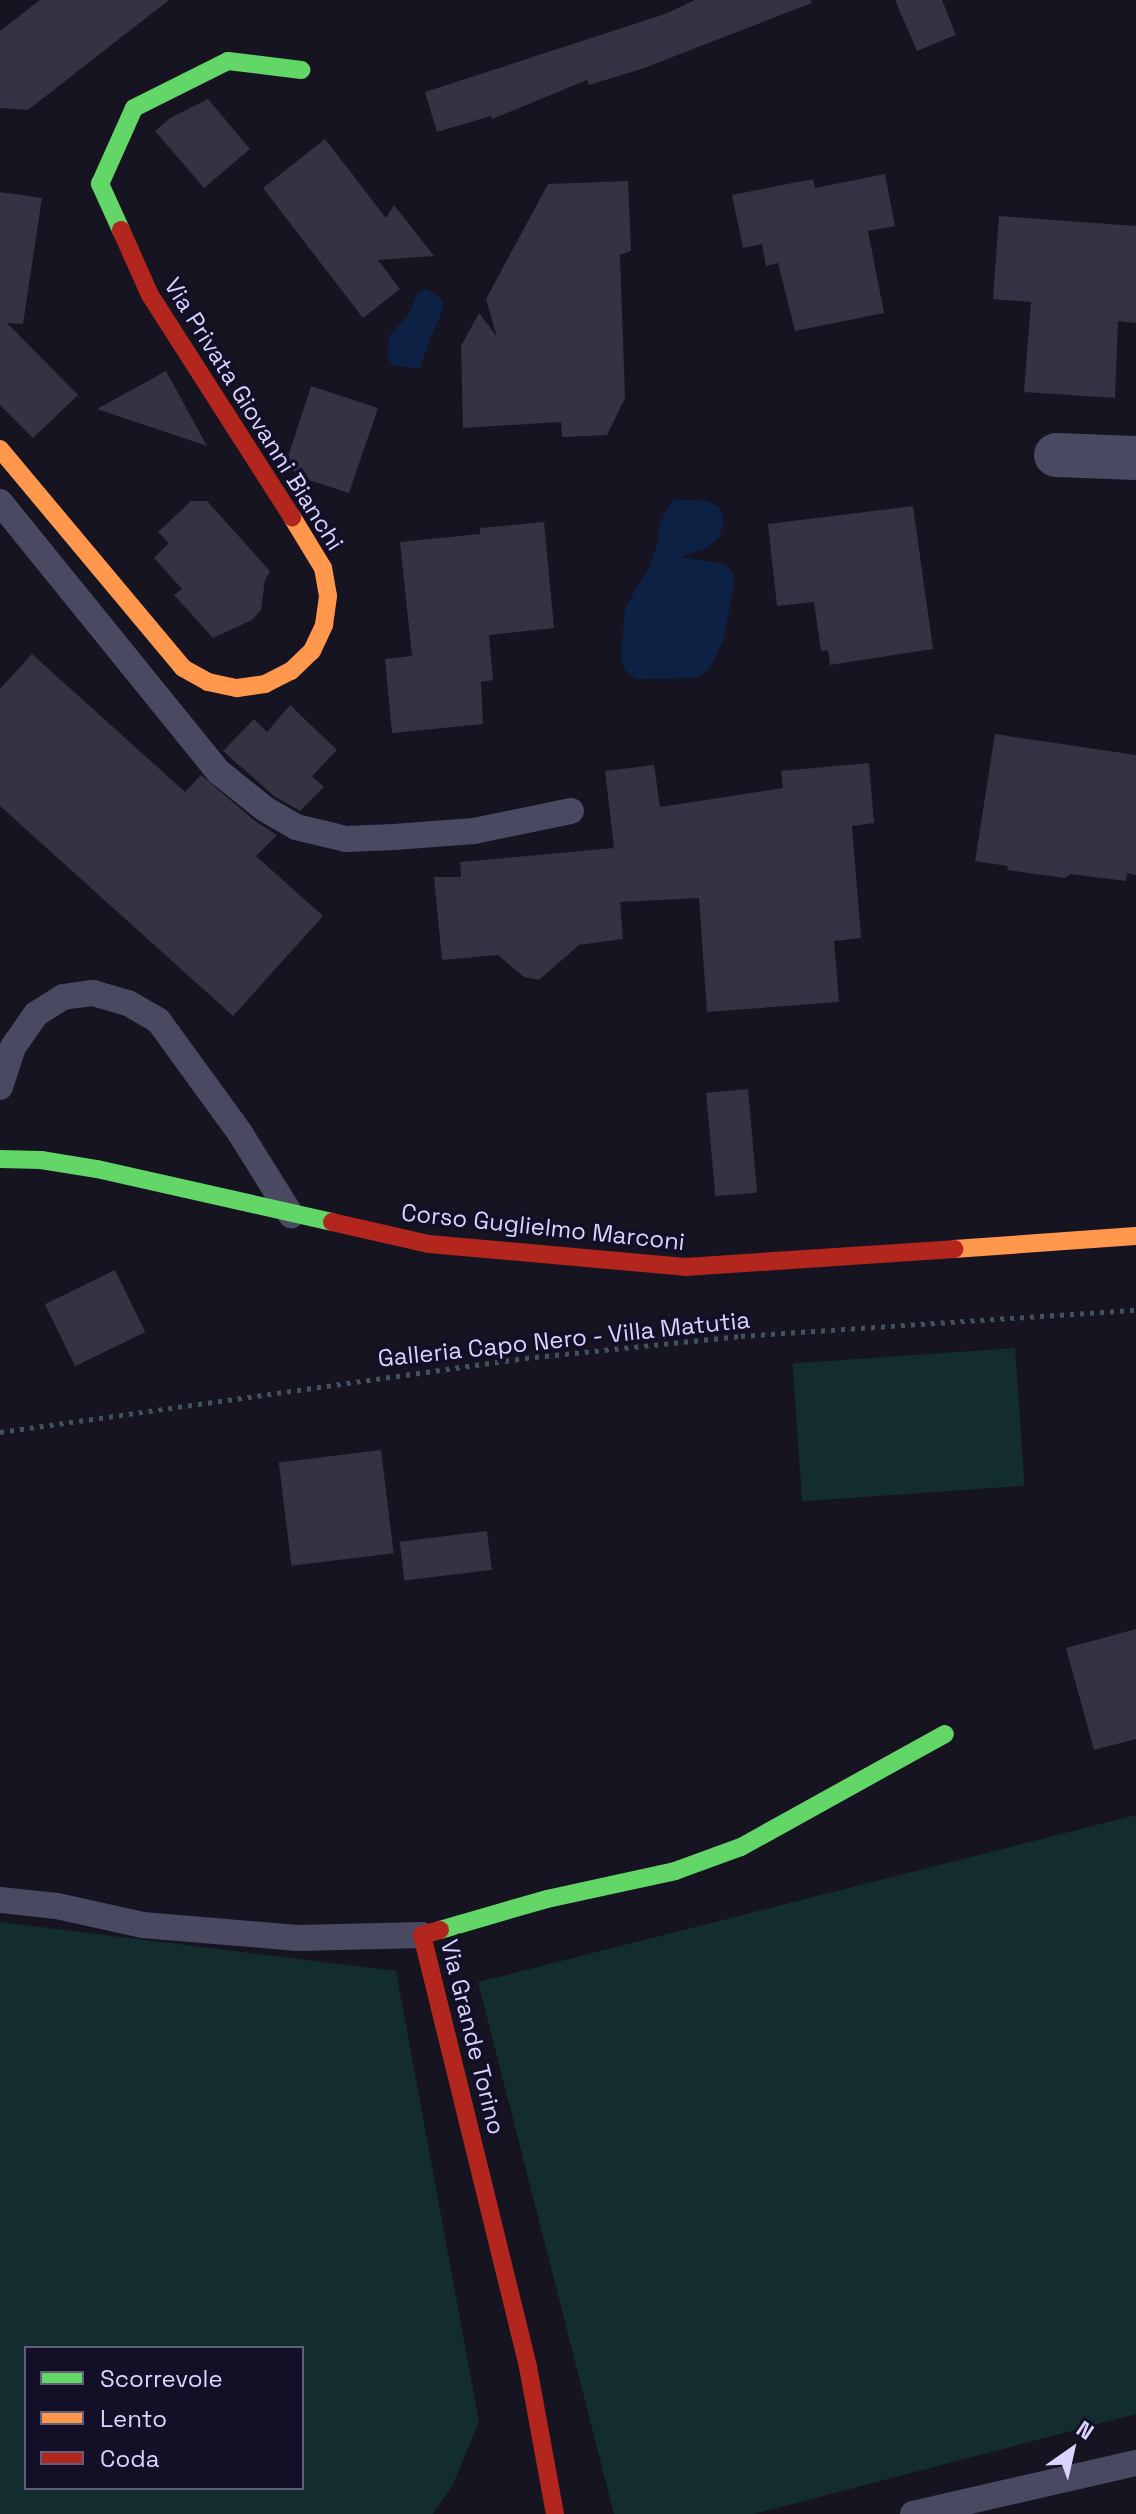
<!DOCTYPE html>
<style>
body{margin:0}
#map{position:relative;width:1136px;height:2514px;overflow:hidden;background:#161421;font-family:"Space Grotesk",sans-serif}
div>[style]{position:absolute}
.green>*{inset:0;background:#132c2d;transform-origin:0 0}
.water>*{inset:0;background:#0d2144}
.building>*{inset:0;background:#343243;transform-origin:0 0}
.path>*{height:5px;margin-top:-2.5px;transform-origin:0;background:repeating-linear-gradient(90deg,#44505f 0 4px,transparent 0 10px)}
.lane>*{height:26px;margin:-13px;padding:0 13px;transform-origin:13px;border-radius:13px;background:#4a4962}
.street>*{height:44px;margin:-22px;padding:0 22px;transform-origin:22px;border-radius:22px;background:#4a4962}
.fast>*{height:18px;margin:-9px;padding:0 9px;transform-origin:9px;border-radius:9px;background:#63d668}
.slow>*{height:18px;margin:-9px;padding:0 9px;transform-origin:9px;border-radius:9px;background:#ff974d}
.jam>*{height:18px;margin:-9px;padding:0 9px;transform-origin:9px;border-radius:9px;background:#b3261e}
span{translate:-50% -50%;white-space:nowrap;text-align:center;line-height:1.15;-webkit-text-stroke:7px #130f26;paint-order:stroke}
.street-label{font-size:24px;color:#d9d4ff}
.legend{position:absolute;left:24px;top:2346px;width:280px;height:144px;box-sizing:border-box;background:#130f26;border:2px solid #625e7d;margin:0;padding:10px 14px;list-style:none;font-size:24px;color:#d9d4ff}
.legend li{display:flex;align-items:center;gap:16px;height:40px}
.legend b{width:40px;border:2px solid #625e7d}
.north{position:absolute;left:1032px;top:2410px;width:80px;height:80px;-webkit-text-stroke:6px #130f26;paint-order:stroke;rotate:34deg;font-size:22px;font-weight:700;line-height:32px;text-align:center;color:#d9d4ff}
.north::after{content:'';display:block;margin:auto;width:28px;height:36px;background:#d9d4ff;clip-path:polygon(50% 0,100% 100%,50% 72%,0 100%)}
</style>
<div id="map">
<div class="green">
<i style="left:1015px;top:1348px;width:138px;height:223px;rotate:86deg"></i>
<i style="clip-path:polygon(1136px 1815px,1136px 2414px,754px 2514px,614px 2514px,478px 1982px)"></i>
<i style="clip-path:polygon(evenodd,0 1922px,396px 1971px,479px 2422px,452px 2486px,433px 2514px,0 2514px,0 1922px,26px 2348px,302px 2348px,302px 2488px,26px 2488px,26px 2348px)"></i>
</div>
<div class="water">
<i style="clip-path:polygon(426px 289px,440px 297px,444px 305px,419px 369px,392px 365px,388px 358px,389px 336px,409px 314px,418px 292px)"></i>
<i style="clip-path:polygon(674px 499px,706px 501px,720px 507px,724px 522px,719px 537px,707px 548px,680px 557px,725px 564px,735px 576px,724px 639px,710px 668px,698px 678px,636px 679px,625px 670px,621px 655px,625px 608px,648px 569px,659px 540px,659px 524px)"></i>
</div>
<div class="building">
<i style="clip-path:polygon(40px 0,169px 0,28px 110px,0 108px,0 31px)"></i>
<i style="clip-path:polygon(695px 0,811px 0,812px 3px,644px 68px,589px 85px,587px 80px,492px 119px,491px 116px,437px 132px,425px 92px,665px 14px)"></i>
<i style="clip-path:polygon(895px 0,942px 0,956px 35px,917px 51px)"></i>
<i style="clip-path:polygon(208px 99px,250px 149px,204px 188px,155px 131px,170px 118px)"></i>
<i style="clip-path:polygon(325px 139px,386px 218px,394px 205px,434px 256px,378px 260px,400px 289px,363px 318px,263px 188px)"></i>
<i style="clip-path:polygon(885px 174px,895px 226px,868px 231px,884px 313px,795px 331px,778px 263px,766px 266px,762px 244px,743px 248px,732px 195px,813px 179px,815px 188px)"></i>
<i style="clip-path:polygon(628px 181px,631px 251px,620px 255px,625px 398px,607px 435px,562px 437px,561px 422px,463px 428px,461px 346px,479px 313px,497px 337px,486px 299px,548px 184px)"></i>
<i style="clip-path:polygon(0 192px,42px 198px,23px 324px,7px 323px,78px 395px,33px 438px,0 405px)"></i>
<i style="clip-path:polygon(999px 216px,1136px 226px,1136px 323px,1118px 321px,1115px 398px,1024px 392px,1031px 302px,993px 299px)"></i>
<i style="clip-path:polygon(166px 371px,207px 446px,97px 409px)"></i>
<i style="clip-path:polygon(311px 386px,378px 408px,349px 493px,296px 476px,287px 460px)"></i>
<i style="clip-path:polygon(191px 501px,207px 501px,270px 571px,265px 580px,261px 610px,252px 620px,213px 638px,174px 595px,182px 589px,154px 558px,169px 543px,158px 532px)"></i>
<i style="clip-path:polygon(913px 506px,933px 649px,830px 665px,828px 650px,821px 651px,814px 602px,777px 606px,768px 524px)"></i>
<i style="clip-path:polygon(544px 522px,554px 628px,489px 635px,493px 680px,481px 682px,483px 724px,392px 733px,385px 659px,412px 656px,400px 542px,480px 534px,480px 528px)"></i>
<i style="clip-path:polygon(32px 654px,185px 792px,201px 775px,255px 821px,277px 835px,256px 856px,323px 916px,233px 1016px,0 806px,0 689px)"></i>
<i style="clip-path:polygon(290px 705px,337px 750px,312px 776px,324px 787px,300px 811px,274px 796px,223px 751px,254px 719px,267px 732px)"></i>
<i style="clip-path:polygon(995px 734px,1136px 755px,1136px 875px,1127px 873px,1126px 881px,1070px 874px,1065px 878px,1007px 870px,1008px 866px,975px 861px)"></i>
<i style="clip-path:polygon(869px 763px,874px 823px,852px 826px,861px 938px,834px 941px,839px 1002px,707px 1012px,699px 898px,620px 902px,623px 939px,579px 945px,539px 980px,524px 977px,498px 955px,442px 960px,434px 877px,461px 877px,460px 862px,614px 848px,605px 771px,654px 765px,660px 807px,783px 788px,781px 771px)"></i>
<i style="left:748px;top:1089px;width:104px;height:42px;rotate:85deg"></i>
<i style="left:115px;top:1270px;width:69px;height:78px;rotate:64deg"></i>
<i style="left:381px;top:1450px;width:104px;height:103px;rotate:83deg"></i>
<i style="left:487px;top:1531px;width:39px;height:88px;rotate:83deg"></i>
<i style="clip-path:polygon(1136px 1629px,1136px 1739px,1094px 1750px,1066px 1648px)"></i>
</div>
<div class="path">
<i style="left:0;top:1432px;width:530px;rotate:-8.02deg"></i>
<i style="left:525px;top:1358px;width:217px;rotate:-5.8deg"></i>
<i style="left:741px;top:1336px;width:396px;rotate:-3.8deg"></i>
</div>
<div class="lane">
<i style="left:0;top:502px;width:348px;rotate:51deg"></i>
<i style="left:219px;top:772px;width:59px;rotate:38.8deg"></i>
<i style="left:265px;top:809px;width:36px;rotate:30deg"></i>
<i style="left:296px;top:827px;width:51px;rotate:13.5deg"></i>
<i style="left:346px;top:839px;width:48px;rotate:-2.4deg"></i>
<i style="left:394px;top:837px;width:80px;rotate:-4.3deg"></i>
<i style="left:474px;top:831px;width:99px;rotate:-11.7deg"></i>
<i style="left:0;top:1087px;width:42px;rotate:-72deg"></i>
<i style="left:13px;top:1047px;width:40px;rotate:-55.1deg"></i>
<i style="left:36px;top:1014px;width:32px;rotate:-32deg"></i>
<i style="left:63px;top:997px;width:30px;rotate:-8deg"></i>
<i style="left:93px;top:993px;width:36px;rotate:16deg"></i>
<i style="left:128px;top:1003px;width:34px;rotate:30deg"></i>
<i style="left:158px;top:1020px;width:140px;rotate:54deg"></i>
<i style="left:240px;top:1133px;width:97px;rotate:58.1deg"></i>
<i style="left:0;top:1900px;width:57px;rotate:6deg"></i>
<i style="left:57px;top:1906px;width:88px;rotate:12.5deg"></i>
<i style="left:143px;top:1925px;width:155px;rotate:4.8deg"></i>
<i style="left:297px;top:1938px;width:125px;rotate:-1.4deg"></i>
<i style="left:913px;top:2514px;width:229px;rotate:-12.9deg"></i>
</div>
<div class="street">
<i style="left:1056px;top:455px;width:80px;rotate:2.1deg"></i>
</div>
<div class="fast">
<i style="left:121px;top:230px;width:51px;rotate:-114.5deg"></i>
<i style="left:100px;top:184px;width:83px;rotate:-65.9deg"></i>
<i style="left:134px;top:108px;width:105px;rotate:-26.6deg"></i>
<i style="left:228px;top:61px;width:74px;rotate:7deg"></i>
<i style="left:0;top:1159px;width:41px;rotate:1.4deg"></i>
<i style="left:41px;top:1160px;width:57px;rotate:9.1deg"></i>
<i style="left:97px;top:1169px;width:241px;rotate:12.7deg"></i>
<i style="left:440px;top:1930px;width:111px;rotate:-16.2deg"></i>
<i style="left:547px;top:1899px;width:131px;rotate:-12.3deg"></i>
<i style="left:675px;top:1871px;width:70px;rotate:-20deg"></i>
<i style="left:741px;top:1847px;width:233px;rotate:-29deg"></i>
</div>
<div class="slow">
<i style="left:0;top:449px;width:285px;rotate:50.1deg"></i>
<i style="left:183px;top:668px;width:29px;rotate:29deg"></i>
<i style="left:208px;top:682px;width:30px;rotate:12deg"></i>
<i style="left:237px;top:688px;width:28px;rotate:-8deg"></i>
<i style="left:265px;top:684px;width:29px;rotate:-27deg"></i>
<i style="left:291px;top:671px;width:29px;rotate:-44deg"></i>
<i style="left:312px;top:651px;width:29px;rotate:-65deg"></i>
<i style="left:324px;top:625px;width:29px;rotate:-82deg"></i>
<i style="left:328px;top:596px;width:28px;rotate:-100deg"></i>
<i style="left:323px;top:568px;width:60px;rotate:-121.3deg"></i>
<i style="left:954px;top:1249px;width:182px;rotate:-4.1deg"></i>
</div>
<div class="jam">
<i style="left:121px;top:230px;width:71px;rotate:66deg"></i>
<i style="left:150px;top:295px;width:264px;rotate:57.4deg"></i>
<i style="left:332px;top:1222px;width:99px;rotate:12.8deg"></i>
<i style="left:429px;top:1244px;width:257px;rotate:5.1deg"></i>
<i style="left:685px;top:1267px;width:270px;rotate:-3.8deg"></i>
<i style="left:440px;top:1930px;width:19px;rotate:164deg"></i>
<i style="left:422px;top:1935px;width:445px;rotate:76.2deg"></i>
<i style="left:528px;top:2367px;width:149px;rotate:79.6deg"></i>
</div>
<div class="street-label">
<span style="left:254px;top:414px;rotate:58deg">Via Privata Giovanni Bianchi</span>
<span style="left:543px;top:1227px;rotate:6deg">Corso Guglielmo Marconi</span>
<span style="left:564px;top:1339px;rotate:-6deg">Galleria Capo Nero - Villa Matutia</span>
<span style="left:473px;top:2037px;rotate:76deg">Via Grande Torino</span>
</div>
<ul class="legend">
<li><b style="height:10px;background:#63d668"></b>Scorrevole</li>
<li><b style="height:10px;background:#ff974d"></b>Lento</li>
<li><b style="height:10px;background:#b3261e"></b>Coda</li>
</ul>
<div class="north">N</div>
</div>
